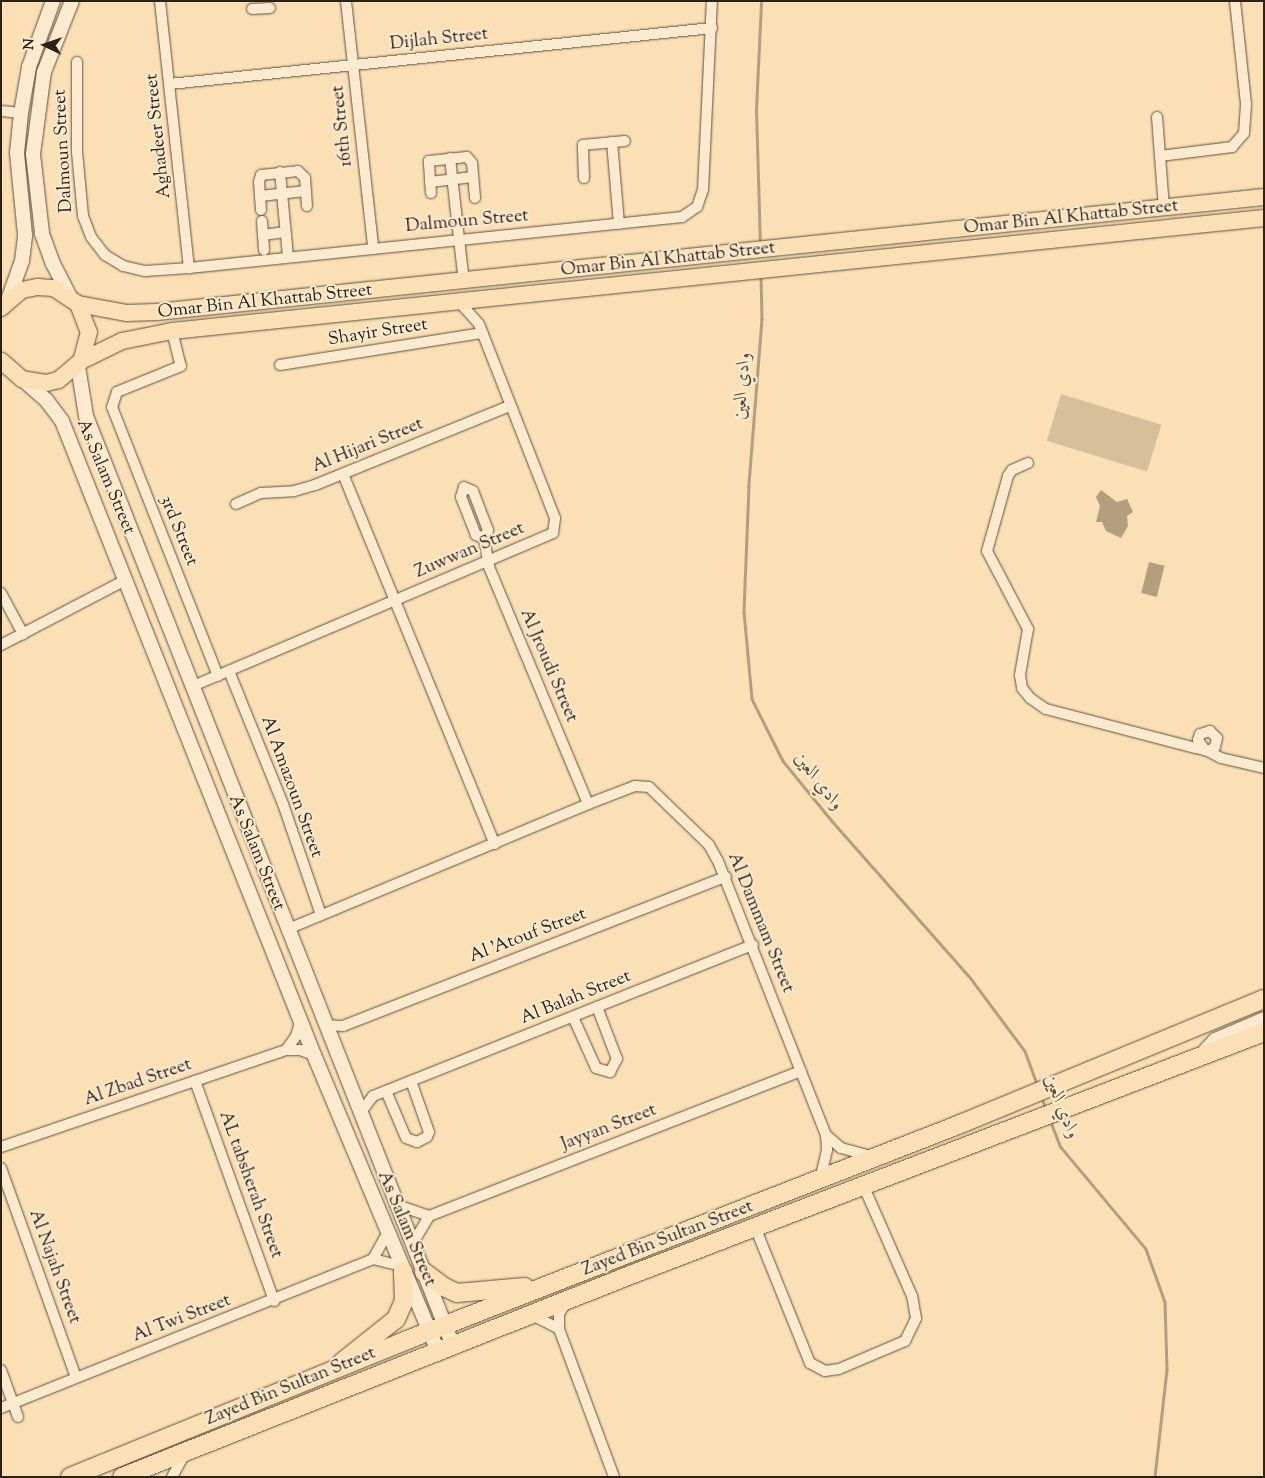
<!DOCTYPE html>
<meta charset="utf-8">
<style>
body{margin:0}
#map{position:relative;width:1265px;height:1478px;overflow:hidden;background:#fbdfb5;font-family:"Sorts Mill Goudy",Amiri,serif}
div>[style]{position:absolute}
.green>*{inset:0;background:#d7bf9a;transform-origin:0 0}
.water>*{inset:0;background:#b49e80;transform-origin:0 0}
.stream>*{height:2.5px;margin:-1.25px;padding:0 1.25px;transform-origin:1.25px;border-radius:1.25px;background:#b49e80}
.roads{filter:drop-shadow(0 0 1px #5e5040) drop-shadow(0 0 1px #5e5040)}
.minor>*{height:10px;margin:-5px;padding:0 5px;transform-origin:5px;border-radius:5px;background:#fceacf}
.tertiary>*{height:14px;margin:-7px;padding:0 7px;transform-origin:7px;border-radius:7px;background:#fceacf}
.secondary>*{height:15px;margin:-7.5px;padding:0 7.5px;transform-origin:7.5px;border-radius:7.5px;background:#fceacf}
.primary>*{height:16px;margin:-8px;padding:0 8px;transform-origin:8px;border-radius:8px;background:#fbdfb5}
.trunk>*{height:18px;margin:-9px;padding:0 9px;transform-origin:9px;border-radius:9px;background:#fbdfb5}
span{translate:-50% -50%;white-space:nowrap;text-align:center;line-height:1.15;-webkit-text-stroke:4px #fceacf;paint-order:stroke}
.street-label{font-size:18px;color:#2a2119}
.water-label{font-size:19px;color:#5a4d3d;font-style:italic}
.frame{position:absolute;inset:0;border:2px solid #2a2119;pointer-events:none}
.north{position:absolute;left:20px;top:20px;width:50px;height:50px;-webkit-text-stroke:4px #fceacf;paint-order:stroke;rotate:273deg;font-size:14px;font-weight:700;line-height:20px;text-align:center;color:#2a2119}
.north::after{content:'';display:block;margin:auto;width:18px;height:22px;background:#2a2119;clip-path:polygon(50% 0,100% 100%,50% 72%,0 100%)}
</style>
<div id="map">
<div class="green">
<i style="left:1061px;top:394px;width:105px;height:49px;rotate:17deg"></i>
</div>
<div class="water">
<i style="clip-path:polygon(1101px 490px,1117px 502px,1127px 499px,1133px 512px,1127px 516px,1128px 526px,1121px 538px,1106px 531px,1102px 522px,1096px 522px,1100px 506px,1096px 497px)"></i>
<i style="left:1149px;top:562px;width:16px;height:32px;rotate:14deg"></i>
</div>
<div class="stream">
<i style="left:760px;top:245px;width:136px;rotate:-91.7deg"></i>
<i style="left:756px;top:109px;width:108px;rotate:-87.3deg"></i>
<i style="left:761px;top:275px;width:44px;rotate:88.7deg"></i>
<i style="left:762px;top:319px;width:168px;rotate:94.5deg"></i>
<i style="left:749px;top:486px;width:126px;rotate:92.3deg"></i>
<i style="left:744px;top:612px;width:87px;rotate:84.7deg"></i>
<i style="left:752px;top:699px;width:69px;rotate:63.4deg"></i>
<i style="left:783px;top:761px;width:79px;rotate:50.7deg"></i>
<i style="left:833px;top:822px;width:205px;rotate:48.6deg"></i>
<i style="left:969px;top:976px;width:94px;rotate:53.3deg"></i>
<i style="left:1025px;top:1051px;width:37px;rotate:70deg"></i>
<i style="left:1042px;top:1098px;width:12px;rotate:70deg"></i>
<i style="left:1051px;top:1122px;width:26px;rotate:69deg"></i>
<i style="left:1060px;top:1146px;width:134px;rotate:50.1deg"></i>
<i style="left:1146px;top:1249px;width:56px;rotate:70.3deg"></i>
<i style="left:1165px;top:1302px;width:68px;rotate:88.3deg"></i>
<i style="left:1167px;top:1370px;width:108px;rotate:96.4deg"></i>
</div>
<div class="roads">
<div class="minor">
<i style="left:160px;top:1px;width:269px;rotate:83.8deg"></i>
<i style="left:346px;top:1px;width:247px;rotate:83.7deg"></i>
<i style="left:252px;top:9px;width:18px;rotate:-3deg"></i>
<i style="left:77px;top:62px;width:90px;rotate:90deg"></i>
<i style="left:77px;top:152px;width:64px;rotate:84.6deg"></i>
<i style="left:83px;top:216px;width:22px;rotate:69deg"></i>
<i style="left:91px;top:237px;width:23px;rotate:52deg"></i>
<i style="left:105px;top:255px;width:21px;rotate:31deg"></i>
<i style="left:123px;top:266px;width:23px;rotate:13deg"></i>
<i style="left:145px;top:271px;width:44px;rotate:-3.9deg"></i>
<i style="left:189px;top:268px;width:496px;rotate:-5.9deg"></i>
<i style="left:682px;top:217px;width:18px;rotate:-34deg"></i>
<i style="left:697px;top:207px;width:18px;rotate:-71deg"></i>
<i style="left:703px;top:190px;width:189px;rotate:-87.3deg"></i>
<i style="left:170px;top:84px;width:545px;rotate:-5.9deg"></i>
<i style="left:1px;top:111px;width:20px;rotate:6deg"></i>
<i style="left:1157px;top:117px;width:91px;rotate:85.6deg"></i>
<i style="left:612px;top:142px;width:82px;rotate:85.1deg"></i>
<i style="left:1160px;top:156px;width:73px;rotate:-7.1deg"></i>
<i style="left:1232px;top:147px;width:18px;rotate:-49deg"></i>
<i style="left:1244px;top:133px;width:29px;rotate:-86deg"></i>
<i style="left:1246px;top:104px;width:104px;rotate:-96.1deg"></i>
<i style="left:450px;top:158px;width:125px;rotate:83.6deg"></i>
<i style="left:280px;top:172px;width:85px;rotate:84.6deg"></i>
<i style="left:584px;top:178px;width:33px;rotate:-92deg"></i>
<i style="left:583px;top:145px;width:42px;rotate:-5.4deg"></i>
<i style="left:430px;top:182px;width:43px;rotate:-6.6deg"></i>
<i style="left:431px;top:193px;width:32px;rotate:-94deg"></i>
<i style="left:429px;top:161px;width:38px;rotate:-6deg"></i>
<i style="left:467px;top:157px;width:8px;rotate:50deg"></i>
<i style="left:472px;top:163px;width:35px;rotate:85deg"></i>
<i style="left:260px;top:196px;width:46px;rotate:-6.2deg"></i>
<i style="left:261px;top:210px;width:28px;rotate:-94deg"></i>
<i style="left:259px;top:182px;width:7px;rotate:-74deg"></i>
<i style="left:261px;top:175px;width:37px;rotate:-6deg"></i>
<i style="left:298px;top:171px;width:10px;rotate:45deg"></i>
<i style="left:305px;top:178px;width:28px;rotate:86deg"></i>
<i style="left:262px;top:221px;width:29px;rotate:86deg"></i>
<i style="left:263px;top:235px;width:22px;rotate:-8deg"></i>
<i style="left:172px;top:331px;width:36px;rotate:76deg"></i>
<i style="left:181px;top:366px;width:69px;rotate:157.9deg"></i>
<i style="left:117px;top:392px;width:16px;rotate:108deg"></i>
<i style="left:112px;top:407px;width:289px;rotate:68.5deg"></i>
<i style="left:280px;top:365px;width:205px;rotate:-9deg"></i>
<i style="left:1028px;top:463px;width:17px;rotate:156deg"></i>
<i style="left:1012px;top:470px;width:7px;rotate:124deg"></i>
<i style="left:1008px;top:476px;width:78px;rotate:105.6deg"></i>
<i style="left:987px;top:551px;width:88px;rotate:62.3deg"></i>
<i style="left:1028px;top:629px;width:47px;rotate:99.9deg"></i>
<i style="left:1020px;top:675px;width:13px;rotate:81deg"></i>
<i style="left:1022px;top:688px;width:13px;rotate:51deg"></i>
<i style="left:1030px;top:698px;width:19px;rotate:35deg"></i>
<i style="left:1046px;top:709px;width:155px;rotate:14.6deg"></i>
<i style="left:1196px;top:748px;width:9px;rotate:13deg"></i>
<i style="left:1205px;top:750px;width:3px;rotate:18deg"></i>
<i style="left:1208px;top:751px;width:8px;rotate:-30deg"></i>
<i style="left:1215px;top:747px;width:9px;rotate:-77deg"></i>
<i style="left:1217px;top:738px;width:10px;rotate:-135deg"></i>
<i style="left:1210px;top:731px;width:10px;rotate:163deg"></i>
<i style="left:1200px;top:734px;width:6px;rotate:108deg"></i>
<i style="left:1198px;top:740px;width:12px;rotate:55deg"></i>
<i style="left:343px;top:474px;width:400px;rotate:67.7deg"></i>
<i style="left:464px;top:487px;width:10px;rotate:24deg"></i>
<i style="left:473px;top:491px;width:42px;rotate:69deg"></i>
<i style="left:488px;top:530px;width:9px;rotate:117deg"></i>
<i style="left:484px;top:538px;width:9px;rotate:-159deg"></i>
<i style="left:476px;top:535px;width:41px;rotate:-111.5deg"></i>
<i style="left:461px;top:497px;width:10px;rotate:-73deg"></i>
<i style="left:236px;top:504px;width:27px;rotate:-24deg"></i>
<i style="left:261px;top:493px;width:33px;rotate:-3deg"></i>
<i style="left:294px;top:491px;width:22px;rotate:-16deg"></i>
<i style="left:315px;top:485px;width:210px;rotate:-22.1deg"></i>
<i style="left:484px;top:538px;width:29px;rotate:80deg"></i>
<i style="left:489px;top:567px;width:257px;rotate:67.3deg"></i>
<i style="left:1px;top:593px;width:47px;rotate:61.8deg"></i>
<i style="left:1px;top:645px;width:142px;rotate:-27.6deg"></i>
<i style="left:229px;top:671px;width:144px;rotate:67.9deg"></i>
<i style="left:283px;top:804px;width:117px;rotate:71.1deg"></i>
<i style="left:193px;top:686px;width:391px;rotate:-23deg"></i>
<i style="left:553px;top:533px;width:15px;rotate:-82deg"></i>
<i style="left:555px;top:518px;width:208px;rotate:-111.4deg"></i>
<i style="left:479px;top:324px;width:30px;rotate:-132deg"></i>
<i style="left:1208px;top:751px;width:15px;rotate:28deg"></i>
<i style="left:1221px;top:758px;width:44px;rotate:13.1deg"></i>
<i style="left:288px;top:929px;width:325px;rotate:-22.6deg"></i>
<i style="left:588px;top:804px;width:50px;rotate:-21deg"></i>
<i style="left:635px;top:786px;width:14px;rotate:4deg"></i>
<i style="left:649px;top:787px;width:83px;rotate:44deg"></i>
<i style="left:709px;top:845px;width:18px;rotate:61deg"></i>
<i style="left:718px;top:861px;width:295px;rotate:68.5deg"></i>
<i style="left:826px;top:1135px;width:15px;rotate:86deg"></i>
<i style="left:827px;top:1150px;width:31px;rotate:103deg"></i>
<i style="left:573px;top:1017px;width:56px;rotate:65.7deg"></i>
<i style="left:596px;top:1068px;width:15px;rotate:16deg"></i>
<i style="left:610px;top:1072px;width:15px;rotate:-62deg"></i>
<i style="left:617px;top:1059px;width:56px;rotate:-111deg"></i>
<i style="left:327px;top:1025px;width:16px;rotate:4deg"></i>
<i style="left:343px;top:1026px;width:411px;rotate:-21.3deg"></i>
<i style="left:286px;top:1050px;width:17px;rotate:-54deg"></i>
<i style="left:296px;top:1036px;width:17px;rotate:-73deg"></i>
<i style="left:195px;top:1081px;width:234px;rotate:70.2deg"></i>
<i style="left:386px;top:1091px;width:51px;rotate:66.9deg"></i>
<i style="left:406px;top:1138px;width:12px;rotate:20deg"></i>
<i style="left:417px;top:1142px;width:11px;rotate:-27deg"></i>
<i style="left:427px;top:1137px;width:5px;rotate:-68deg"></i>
<i style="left:429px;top:1132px;width:54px;rotate:-109.4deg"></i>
<i style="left:361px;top:1112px;width:20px;rotate:-53deg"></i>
<i style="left:373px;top:1096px;width:409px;rotate:-21.7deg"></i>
<i style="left:826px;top:1135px;width:20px;rotate:41deg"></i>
<i style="left:841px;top:1148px;width:31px;rotate:15deg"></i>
<i style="left:1px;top:1147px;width:301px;rotate:-18.8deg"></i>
<i style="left:286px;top:1050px;width:14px"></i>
<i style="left:300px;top:1050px;width:15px;rotate:20deg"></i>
<i style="left:1px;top:1168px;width:222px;rotate:70.3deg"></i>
<i style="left:397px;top:1205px;width:34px;rotate:19deg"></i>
<i style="left:755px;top:1227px;width:147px;rotate:68deg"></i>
<i style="left:810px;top:1363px;width:17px;rotate:28deg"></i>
<i style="left:825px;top:1371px;width:14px;rotate:-8deg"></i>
<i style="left:839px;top:1369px;width:72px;rotate:-23deg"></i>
<i style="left:905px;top:1341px;width:25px;rotate:-64deg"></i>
<i style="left:916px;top:1318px;width:22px;rotate:-100deg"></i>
<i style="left:912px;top:1296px;width:121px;rotate:-113.8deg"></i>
<i style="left:413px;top:1243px;width:31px;rotate:-59deg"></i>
<i style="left:429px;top:1216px;width:399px;rotate:-21.3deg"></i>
<i style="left:373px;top:1259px;width:29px;rotate:14deg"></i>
<i style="left:566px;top:1302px;width:14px;rotate:120deg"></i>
<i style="left:559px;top:1314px;width:15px;rotate:90deg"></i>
<i style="left:559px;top:1329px;width:158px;rotate:69.6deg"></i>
<i style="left:532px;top:1315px;width:30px;rotate:27deg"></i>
<i style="left:1px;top:1370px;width:50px;rotate:70.1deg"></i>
<i style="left:1px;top:1408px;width:401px;rotate:-21.8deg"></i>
<i style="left:373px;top:1259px;width:29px;rotate:-61deg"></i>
<i style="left:172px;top:1477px;width:29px;rotate:-61deg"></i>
</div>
<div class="tertiary">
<i style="left:69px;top:295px;width:35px;rotate:-117deg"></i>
<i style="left:53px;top:264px;width:33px;rotate:-110deg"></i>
<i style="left:42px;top:233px;width:80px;rotate:-96.5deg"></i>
<i style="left:33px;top:154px;width:83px;rotate:-82.4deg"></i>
<i style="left:44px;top:72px;width:76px;rotate:-68.5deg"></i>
<i style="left:8px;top:300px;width:41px;rotate:-70.3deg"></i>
<i style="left:22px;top:261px;width:26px;rotate:-83deg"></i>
<i style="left:25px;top:235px;width:82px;rotate:-95.6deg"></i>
<i style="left:17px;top:153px;width:40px;rotate:-84.3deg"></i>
<i style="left:21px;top:113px;width:47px;rotate:-80.1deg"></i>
<i style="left:29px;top:67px;width:70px;rotate:-70deg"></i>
<i style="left:78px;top:366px;width:51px;rotate:80.9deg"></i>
<i style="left:86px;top:416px;width:1000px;rotate:68.46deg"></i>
<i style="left:22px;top:379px;width:33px;rotate:41deg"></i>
<i style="left:47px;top:401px;width:25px;rotate:53deg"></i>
<i style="left:62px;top:421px;width:682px;rotate:68.32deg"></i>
<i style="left:314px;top:1055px;width:322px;rotate:67.3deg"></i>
</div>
<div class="secondary">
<i style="left:1201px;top:1055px;width:21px;rotate:-47deg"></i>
<i style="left:1215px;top:1040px;width:53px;rotate:-23.2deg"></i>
</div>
<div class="primary">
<i style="left:78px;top:304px;width:50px;rotate:10.4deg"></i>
<i style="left:127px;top:313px;width:30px;rotate:-2deg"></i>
<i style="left:157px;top:312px;width:1113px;rotate:-5.93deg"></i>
<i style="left:1px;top:308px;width:28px;rotate:-41deg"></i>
<i style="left:22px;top:290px;width:16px;rotate:-11deg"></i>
<i style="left:38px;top:287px;width:16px;rotate:4deg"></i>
<i style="left:54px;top:288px;width:29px;rotate:34deg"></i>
<i style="left:78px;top:304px;width:30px;rotate:69deg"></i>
<i style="left:89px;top:332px;width:30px;rotate:105deg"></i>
<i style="left:81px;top:361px;width:30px;rotate:140deg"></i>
<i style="left:58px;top:380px;width:12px;rotate:166deg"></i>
<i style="left:46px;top:383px;width:24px;rotate:-171deg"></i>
<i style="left:22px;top:379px;width:28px;rotate:-139deg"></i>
<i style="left:81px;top:361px;width:46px;rotate:-26deg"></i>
<i style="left:122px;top:341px;width:51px;rotate:-11.3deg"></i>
<i style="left:172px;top:331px;width:1098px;rotate:-5.91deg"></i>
</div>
<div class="trunk">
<i style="left:424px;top:1272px;width:25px;rotate:37deg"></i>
<i style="left:444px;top:1287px;width:14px;rotate:25deg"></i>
<i style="left:457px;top:1293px;width:68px;rotate:-5deg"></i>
<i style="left:342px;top:1362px;width:69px;rotate:-38.5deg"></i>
<i style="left:396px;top:1319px;width:20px;rotate:-66deg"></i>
<i style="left:404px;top:1301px;width:30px;rotate:-92deg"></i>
<i style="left:70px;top:1477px;width:364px;rotate:-22.1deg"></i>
<i style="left:407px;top:1340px;width:597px;rotate:-21.32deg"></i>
<i style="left:963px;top:1123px;width:326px;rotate:-22.4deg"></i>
<i style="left:122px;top:1477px;width:550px;rotate:-21.67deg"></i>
<i style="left:633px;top:1274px;width:676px;rotate:-20.98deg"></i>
</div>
</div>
<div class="street-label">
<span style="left:439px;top:40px;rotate:-6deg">Dijlah Street</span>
<span style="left:343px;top:126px;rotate:-96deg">16th Street</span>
<span style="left:159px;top:136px;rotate:-96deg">Aghadeer Street</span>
<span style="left:64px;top:151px;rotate:-93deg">Dalmoun Street</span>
<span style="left:1071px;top:218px;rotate:-6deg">Omar Bin Al Khattab Street</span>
<span style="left:467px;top:222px;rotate:-5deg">Dalmoun Street</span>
<span style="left:668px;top:260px;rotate:-6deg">Omar Bin Al Khattab Street</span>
<span style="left:265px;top:302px;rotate:-6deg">Omar Bin Al Khattab Street</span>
<span style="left:378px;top:333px;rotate:-9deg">Shayir Street</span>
<span style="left:368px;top:446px;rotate:-22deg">Al Hijari Street</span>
<span style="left:105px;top:477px;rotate:67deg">As Salam Street</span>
<span style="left:178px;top:531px;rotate:68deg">3rd Street</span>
<span style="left:470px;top:551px;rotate:-23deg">Zuwwan Street</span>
<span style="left:548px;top:666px;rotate:67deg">Al Jroudi Street</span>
<span style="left:291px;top:787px;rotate:70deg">Al Amazoun Street</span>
<span style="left:256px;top:853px;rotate:68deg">As Salam Street</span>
<span style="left:760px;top:923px;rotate:68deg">Al Dammam Street</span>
<span style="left:528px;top:936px;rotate:-21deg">Al 'Atouf Street</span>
<span style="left:576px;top:998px;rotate:-22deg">Al Balah Street</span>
<span style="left:138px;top:1083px;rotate:-19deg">Al Zbad Street</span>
<span style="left:609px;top:1128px;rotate:-21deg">Jayyan Street</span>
<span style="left:250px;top:1185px;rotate:70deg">AL tabsherah Street</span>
<span style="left:406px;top:1229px;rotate:67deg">As Salam Street</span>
<span style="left:668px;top:1239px;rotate:-21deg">Zayed Bin Sultan Street</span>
<span style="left:54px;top:1267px;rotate:70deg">Al Najah Street</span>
<span style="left:182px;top:1319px;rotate:-21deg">Al Twi Street</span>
<span style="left:291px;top:1387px;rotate:-22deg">Zayed Bin Sultan Street</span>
</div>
<div class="water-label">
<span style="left:743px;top:386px;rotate:-86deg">وادي العين</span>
<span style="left:818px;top:782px;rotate:52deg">وادي العين</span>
<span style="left:1061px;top:1107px;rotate:68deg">وادي العين</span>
</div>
<div class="frame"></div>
<div class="north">N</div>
</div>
